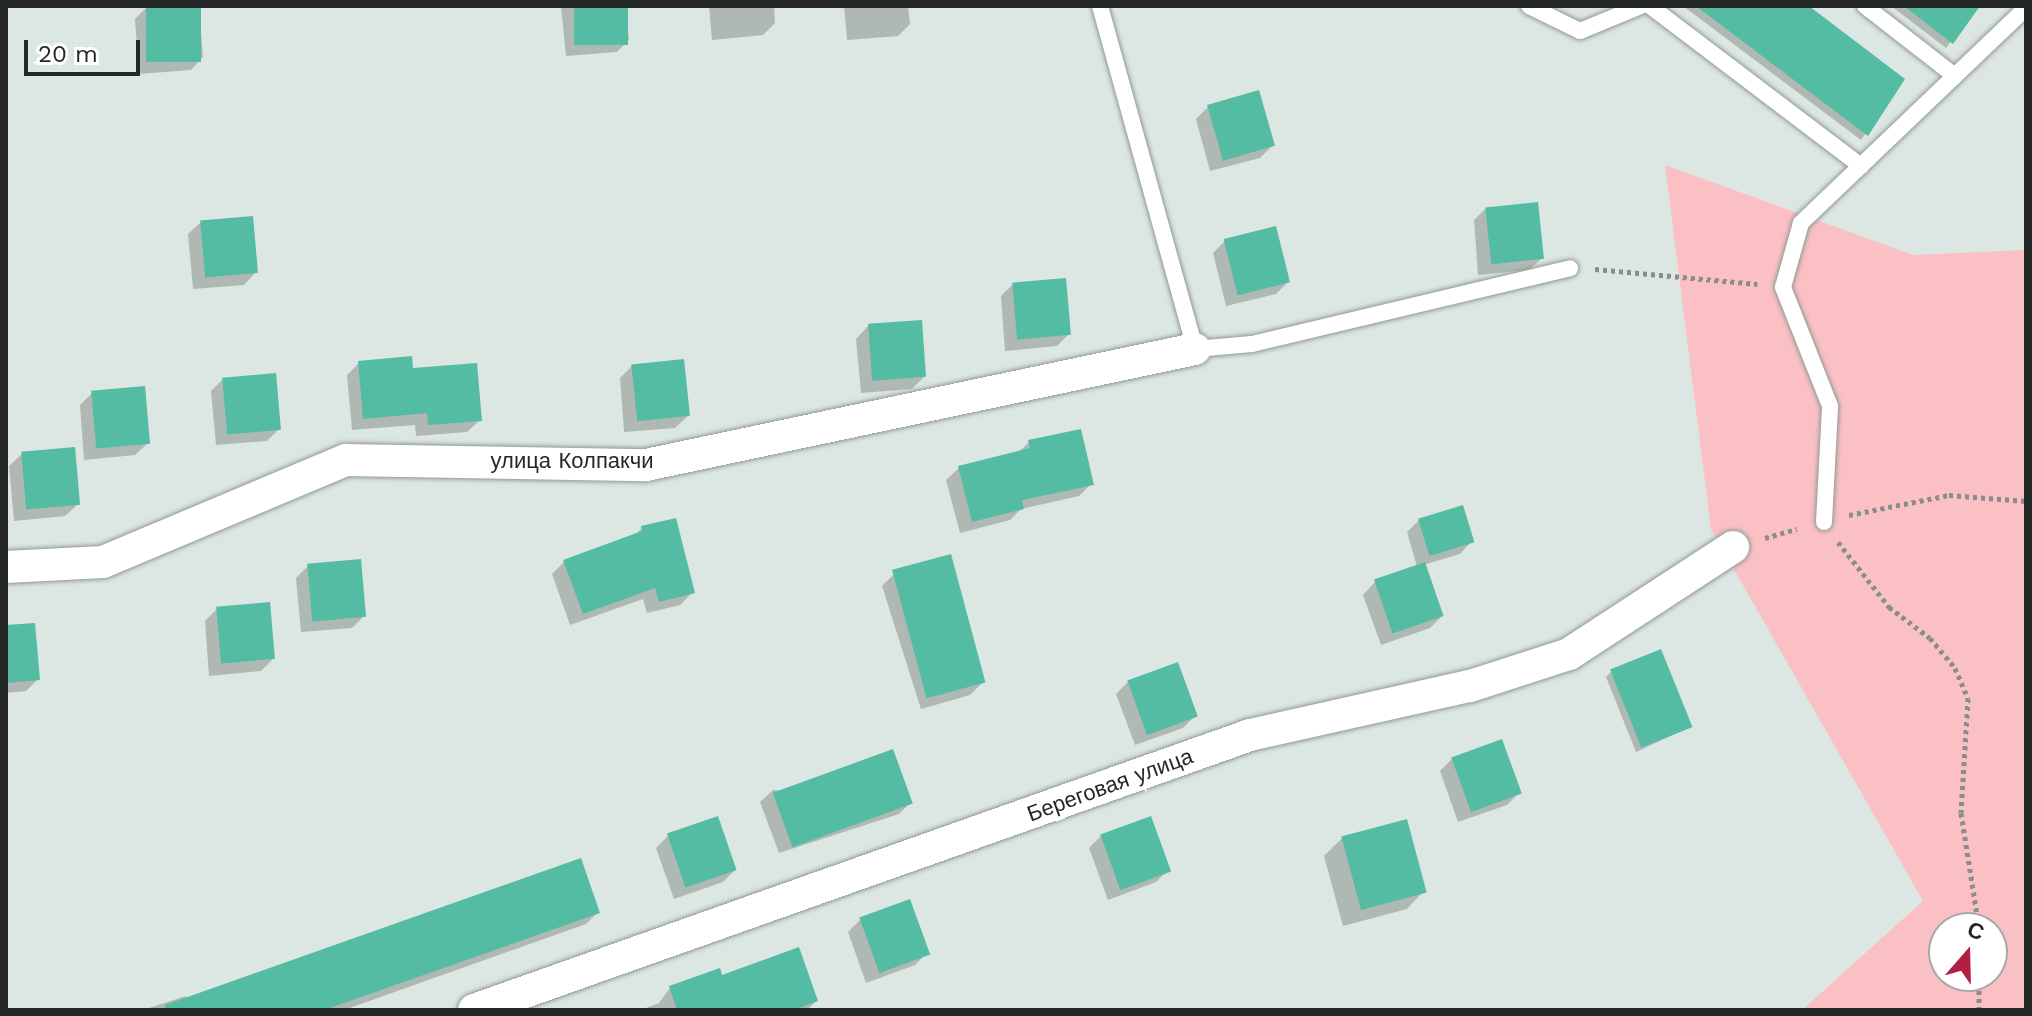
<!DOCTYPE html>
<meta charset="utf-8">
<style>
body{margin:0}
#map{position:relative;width:2032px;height:1016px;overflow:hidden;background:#dce6e2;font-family:"Work Sans",sans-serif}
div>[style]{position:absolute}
.green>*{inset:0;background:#fbc0c3}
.shadow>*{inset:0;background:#0003}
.building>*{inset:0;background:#53bca3;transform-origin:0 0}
.path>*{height:5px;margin-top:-2.5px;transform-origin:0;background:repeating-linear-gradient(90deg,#878e8c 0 4px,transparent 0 8px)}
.roads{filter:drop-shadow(0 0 2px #909996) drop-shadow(0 0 2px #909996)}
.service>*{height:16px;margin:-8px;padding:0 8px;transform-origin:8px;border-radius:8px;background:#fff}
.minor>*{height:32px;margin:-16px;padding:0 16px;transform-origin:16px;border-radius:16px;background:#fff}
span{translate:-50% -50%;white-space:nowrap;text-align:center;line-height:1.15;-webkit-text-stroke:8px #fff;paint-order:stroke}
.street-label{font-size:22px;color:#242827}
.frame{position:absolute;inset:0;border:8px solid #242827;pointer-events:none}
.north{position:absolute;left:1928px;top:912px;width:80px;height:80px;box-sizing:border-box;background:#fff;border:2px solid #a7a9a9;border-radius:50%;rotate:20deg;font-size:22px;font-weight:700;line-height:32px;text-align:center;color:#242827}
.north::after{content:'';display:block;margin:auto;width:28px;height:36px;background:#b21f40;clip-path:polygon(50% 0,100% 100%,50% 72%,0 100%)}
.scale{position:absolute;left:24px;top:40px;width:116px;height:36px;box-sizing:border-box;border:4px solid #242827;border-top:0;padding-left:10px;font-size:24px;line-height:28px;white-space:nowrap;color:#242827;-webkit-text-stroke:6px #fff;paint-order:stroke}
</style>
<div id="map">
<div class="green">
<i style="clip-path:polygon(evenodd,1665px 165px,1913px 255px,2026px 250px,2026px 1010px,1802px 1010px,1923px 901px,1711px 529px,1665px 165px,1944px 928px,1992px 928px,1992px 976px,1944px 976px,1944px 928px)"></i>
</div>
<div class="shadow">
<i style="clip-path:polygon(199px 6px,203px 57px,191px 70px,139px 74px,135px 19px,147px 7px)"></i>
<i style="clip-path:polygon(561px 6px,626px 6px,629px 40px,617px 52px,566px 56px)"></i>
<i style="clip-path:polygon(709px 6px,774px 6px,775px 23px,763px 35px,712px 40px)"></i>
<i style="clip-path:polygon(844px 6px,908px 6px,910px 24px,898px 36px,847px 40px)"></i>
<i style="clip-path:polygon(1683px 6px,1806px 6px,1903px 80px,1861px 140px)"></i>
<i style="clip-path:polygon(1891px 6px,1977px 6px,1946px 48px)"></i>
<i style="clip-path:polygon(1208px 107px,1273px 145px,1260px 158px,1210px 171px,1196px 119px)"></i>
<i style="clip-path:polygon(1486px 208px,1542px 258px,1529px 270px,1478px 275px,1474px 220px)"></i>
<i style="clip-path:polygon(201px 222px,256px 272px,244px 285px,193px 289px,188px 234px)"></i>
<i style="clip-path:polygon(1225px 241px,1288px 282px,1276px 294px,1226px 306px,1213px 253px)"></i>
<i style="clip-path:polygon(1013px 284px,1069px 334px,1057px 346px,1005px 351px,1001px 296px)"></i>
<i style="clip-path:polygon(868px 326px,924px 377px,912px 389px,861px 393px,856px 339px)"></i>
<i style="clip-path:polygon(359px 363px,411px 370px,480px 420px,467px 432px,416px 436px,415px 425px,352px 430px,347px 375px)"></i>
<i style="clip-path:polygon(632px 366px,688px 416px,675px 428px,624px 432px,620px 378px)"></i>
<i style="clip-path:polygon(223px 379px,279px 429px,267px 441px,216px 445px,211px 391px)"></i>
<i style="clip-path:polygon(92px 393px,148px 443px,135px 455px,84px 460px,80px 405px)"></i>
<i style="clip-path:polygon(1029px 442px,1091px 484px,1079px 496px,1021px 509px,1010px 520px,960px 533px,946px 480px,959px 468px,1018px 453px)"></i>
<i style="clip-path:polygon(22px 454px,78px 504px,65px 516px,14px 521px,9px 466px)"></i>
<i style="clip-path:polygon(1419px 520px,1472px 541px,1460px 554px,1423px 565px,1442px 616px,1430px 628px,1381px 645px,1363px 595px,1375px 582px,1417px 567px,1407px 532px)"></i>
<i style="clip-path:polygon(642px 528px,692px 593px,680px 605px,647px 613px,643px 599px,570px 625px,552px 574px,564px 562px,633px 537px)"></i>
<i style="clip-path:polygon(308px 566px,364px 616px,352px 628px,301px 632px,296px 578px)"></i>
<i style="clip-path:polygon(894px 574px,982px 683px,970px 695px,921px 709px,882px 586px)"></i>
<i style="clip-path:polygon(217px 609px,273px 659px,261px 671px,209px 676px,205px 621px)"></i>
<i style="clip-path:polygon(6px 627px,38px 679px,26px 691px,6px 693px)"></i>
<i style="clip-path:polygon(1612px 671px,1690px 727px,1636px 752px,1606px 677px)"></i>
<i style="clip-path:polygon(1128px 682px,1195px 716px,1183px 728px,1135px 745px,1116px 694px)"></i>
<i style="clip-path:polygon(1452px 759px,1519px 793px,1507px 805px,1458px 822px,1440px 771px)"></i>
<i style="clip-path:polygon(773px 790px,911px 802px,899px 814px,779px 853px,760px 802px)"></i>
<i style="clip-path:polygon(668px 836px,735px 870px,723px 882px,674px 899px,656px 848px)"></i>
<i style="clip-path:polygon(1101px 836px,1168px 870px,1156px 882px,1108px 900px,1089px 848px)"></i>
<i style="clip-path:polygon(1342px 838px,1424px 891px,1407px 909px,1343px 926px,1324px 856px)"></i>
<i style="clip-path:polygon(598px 912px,586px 924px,344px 1010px,143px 1010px,186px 996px,187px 1000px)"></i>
<i style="clip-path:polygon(860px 920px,927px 953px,915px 965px,866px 983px,848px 932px)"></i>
<i style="clip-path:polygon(721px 977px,816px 1001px,807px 1010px,641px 1010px,659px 1003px,670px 988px)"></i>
</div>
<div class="building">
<i style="left:146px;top:6px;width:55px;height:56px"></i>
<i style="left:574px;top:6px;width:54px;height:39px"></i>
<i style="clip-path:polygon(1696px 6px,1809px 6px,1905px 79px,1868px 136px)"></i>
<i style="clip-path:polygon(1904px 6px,1980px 6px,1953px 44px)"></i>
<i style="left:1259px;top:90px;width:58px;height:54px;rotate:74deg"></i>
<i style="left:1538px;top:202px;width:57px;height:53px;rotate:84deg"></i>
<i style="left:253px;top:216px;width:57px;height:53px;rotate:85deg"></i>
<i style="left:1276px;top:226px;width:58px;height:54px;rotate:76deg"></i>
<i style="left:1066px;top:278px;width:57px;height:54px;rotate:85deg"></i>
<i style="left:922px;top:320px;width:57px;height:54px;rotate:86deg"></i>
<i style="clip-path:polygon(412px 356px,413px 368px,477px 363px,482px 421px,428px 425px,427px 413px,363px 419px,358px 361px)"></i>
<i style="left:684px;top:359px;width:57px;height:53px;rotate:84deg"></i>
<i style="left:276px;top:373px;width:57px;height:54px;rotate:85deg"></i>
<i style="left:145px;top:386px;width:58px;height:54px;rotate:85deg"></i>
<i style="clip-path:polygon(1081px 429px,1094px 485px,1022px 500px,1024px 509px,972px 522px,958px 466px,1030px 448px,1028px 440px)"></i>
<i style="left:75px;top:447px;width:58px;height:54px;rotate:85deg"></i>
<i style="left:1463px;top:505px;width:39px;height:47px;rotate:73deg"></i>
<i style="clip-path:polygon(676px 518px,695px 593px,659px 602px,655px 588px,583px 614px,563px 560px,642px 531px,641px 526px)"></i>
<i style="left:951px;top:554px;width:133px;height:61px;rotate:75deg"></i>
<i style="left:361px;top:559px;width:58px;height:54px;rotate:85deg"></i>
<i style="left:1425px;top:562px;width:57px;height:54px;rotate:71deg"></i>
<i style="left:270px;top:602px;width:57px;height:54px;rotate:85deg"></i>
<i style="clip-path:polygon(35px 623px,40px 680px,6px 683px,6px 625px)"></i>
<i style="left:1661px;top:649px;width:84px;height:55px;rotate:68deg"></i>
<i style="left:1178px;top:662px;width:58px;height:54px;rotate:70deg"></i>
<i style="left:1502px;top:739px;width:58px;height:54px;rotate:70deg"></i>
<i style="left:893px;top:749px;width:58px;height:128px;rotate:70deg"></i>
<i style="left:718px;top:816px;width:57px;height:54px;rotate:71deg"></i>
<i style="left:1151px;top:816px;width:59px;height:54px;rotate:70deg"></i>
<i style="left:1407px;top:819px;width:76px;height:68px;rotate:75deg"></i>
<i style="clip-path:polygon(581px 858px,600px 913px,324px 1010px,166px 1010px,165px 1005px)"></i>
<i style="left:910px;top:899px;width:59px;height:54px;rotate:70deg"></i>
<i style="clip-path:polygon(799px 947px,818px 1001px,794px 1010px,677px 1010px,669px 986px,720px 968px,722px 975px)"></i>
</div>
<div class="path">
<i style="left:1595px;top:269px;width:163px;rotate:5.3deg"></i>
<i style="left:1849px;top:515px;width:102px;rotate:-11.3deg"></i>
<i style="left:1949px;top:495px;width:77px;rotate:4.5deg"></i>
<i style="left:1765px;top:538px;width:33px;rotate:-16deg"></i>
<i style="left:1838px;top:542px;width:83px;rotate:51.9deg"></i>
<i style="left:1889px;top:607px;width:51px;rotate:37.1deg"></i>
<i style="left:1930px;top:638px;width:39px;rotate:50deg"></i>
<i style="left:1955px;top:668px;width:33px;rotate:67deg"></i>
<i style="left:1968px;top:698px;width:115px;rotate:93.5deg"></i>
<i style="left:1961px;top:813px;width:116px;rotate:81.1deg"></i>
<i style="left:1979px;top:1010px;width:34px;rotate:-90deg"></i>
</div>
<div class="roads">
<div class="service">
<i style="left:1100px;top:6px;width:356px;rotate:74.5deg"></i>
<i style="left:1195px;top:349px;width:57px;rotate:-5deg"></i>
<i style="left:1252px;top:344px;width:327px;rotate:-13.4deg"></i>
<i style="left:1529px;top:6px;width:57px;rotate:26.1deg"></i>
<i style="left:1580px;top:31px;width:66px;rotate:-22.3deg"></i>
<i style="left:1650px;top:6px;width:265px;rotate:37.2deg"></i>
<i style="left:1865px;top:6px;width:114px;rotate:37.9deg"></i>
<i style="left:1824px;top:522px;width:116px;rotate:-87deg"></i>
<i style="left:1830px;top:406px;width:128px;rotate:-111.6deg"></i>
<i style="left:1783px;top:287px;width:66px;rotate:-74.3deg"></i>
<i style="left:1801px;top:223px;width:311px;rotate:-43.7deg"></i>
</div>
<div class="minor">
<i style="left:6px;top:567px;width:97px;rotate:-3deg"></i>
<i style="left:103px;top:562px;width:264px;rotate:-22.8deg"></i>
<i style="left:346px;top:460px;width:300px;rotate:1deg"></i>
<i style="left:646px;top:465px;width:561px;rotate:-11.93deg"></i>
<i style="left:474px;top:1010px;width:823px;rotate:-19.51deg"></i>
<i style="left:1250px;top:735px;width:225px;rotate:-12.6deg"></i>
<i style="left:1470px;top:686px;width:104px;rotate:-17.9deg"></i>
<i style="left:1569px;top:654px;width:196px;rotate:-33.1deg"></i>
</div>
</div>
<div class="street-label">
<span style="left:572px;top:461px">улица Колпакчи</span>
<span style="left:1110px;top:785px;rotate:-20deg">Береговая улица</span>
</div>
<div class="frame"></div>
<div class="north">С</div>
<div class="scale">20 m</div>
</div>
